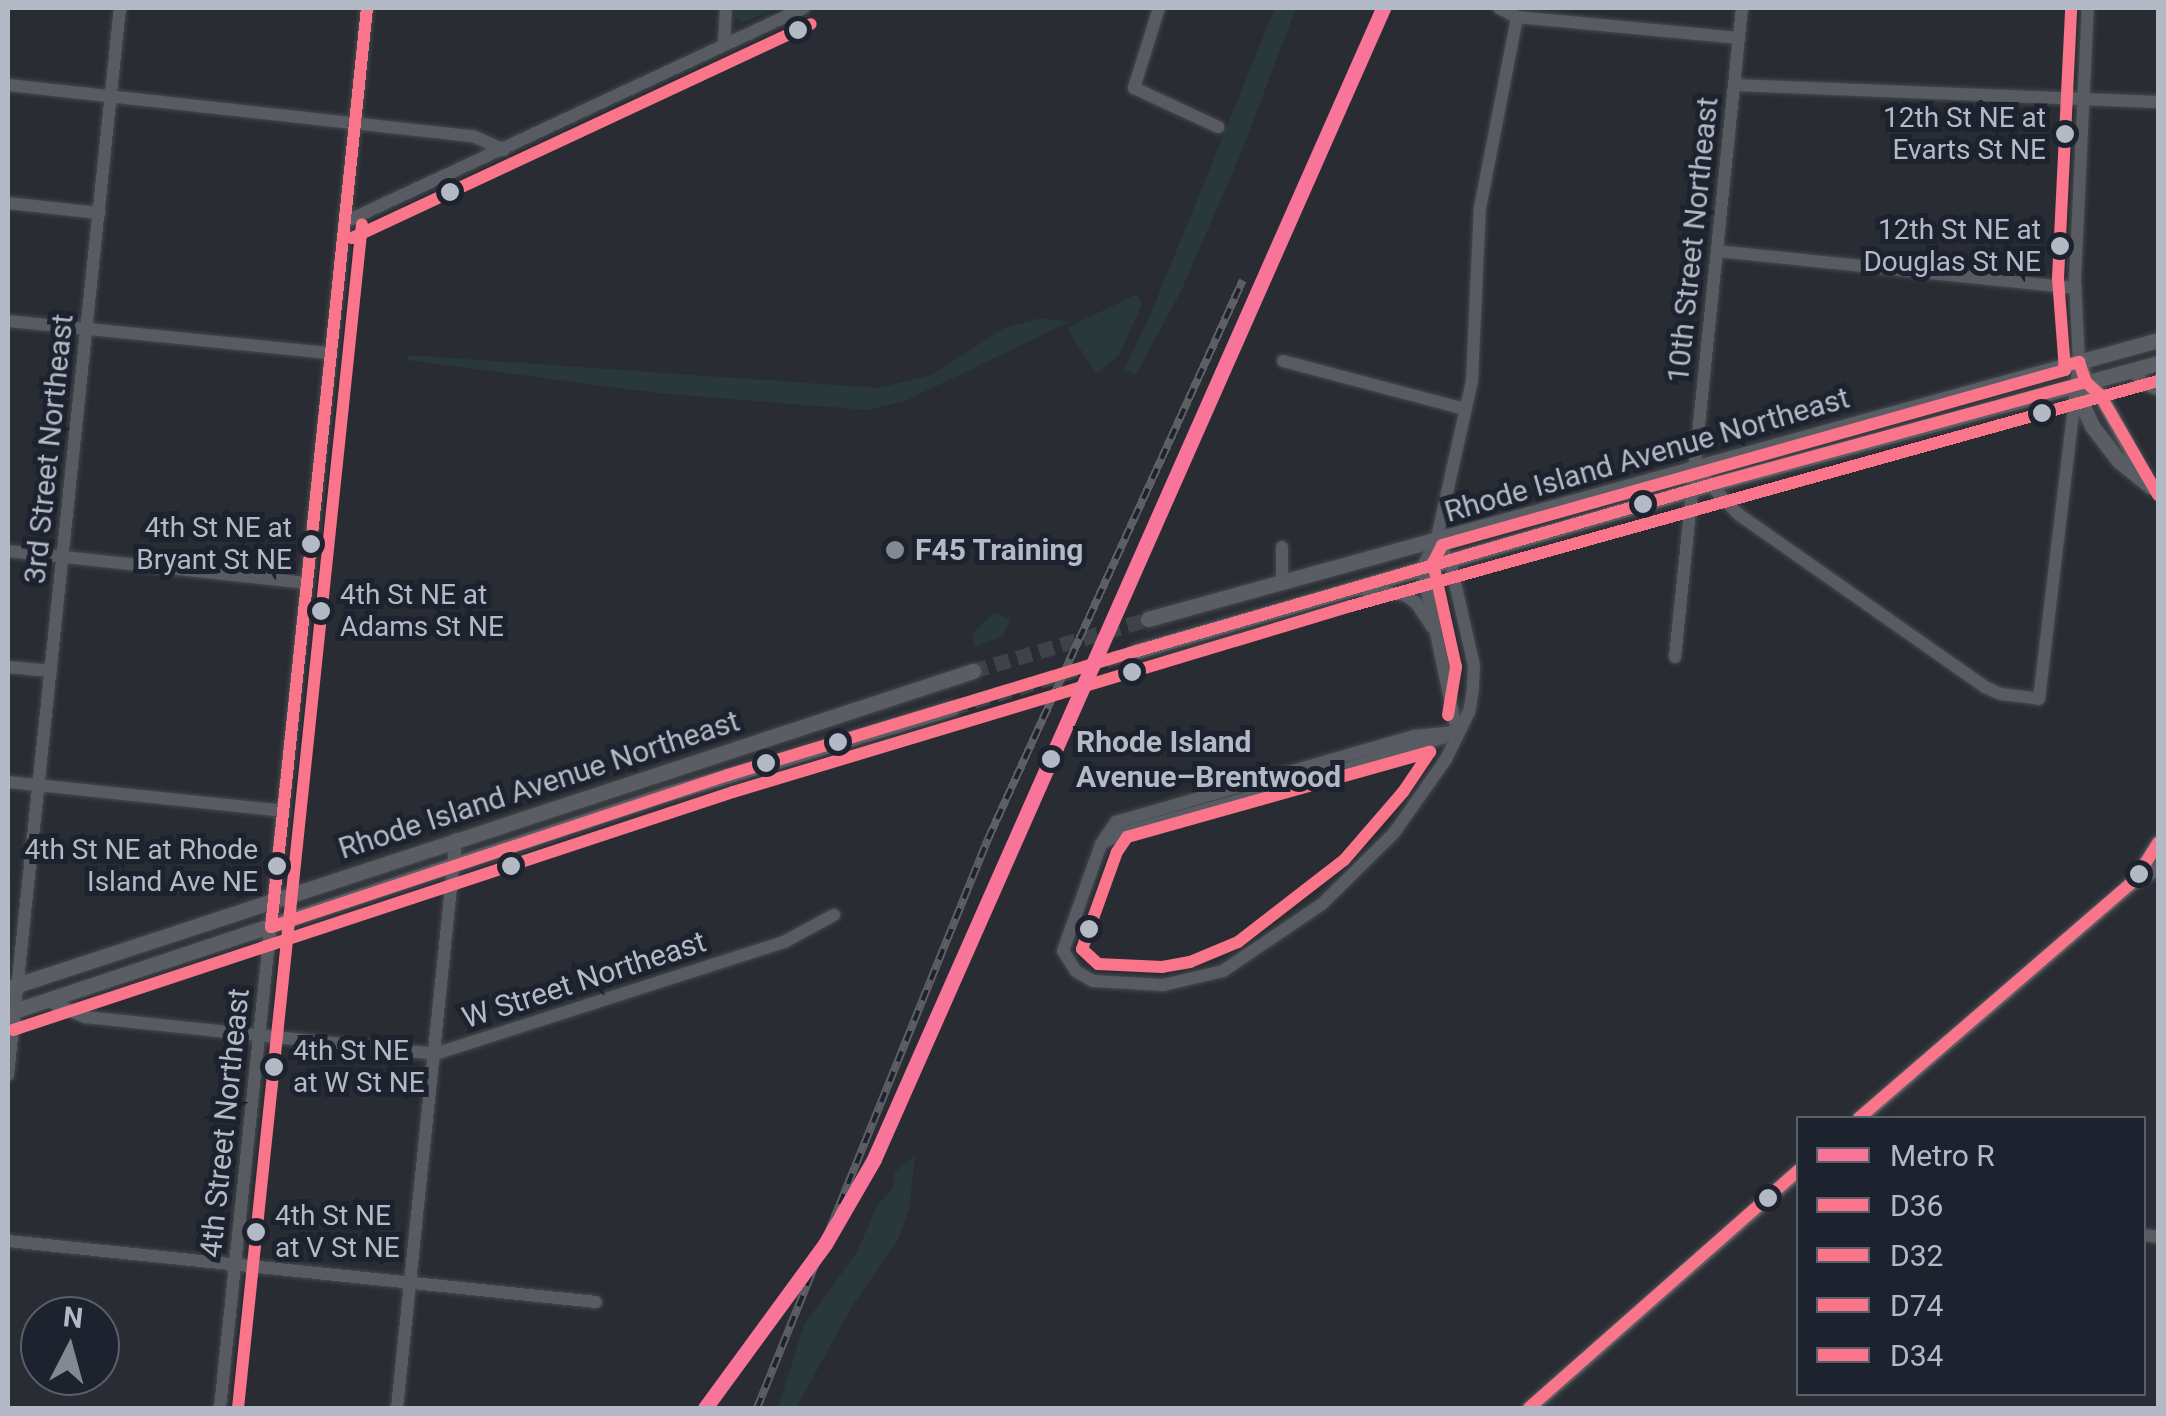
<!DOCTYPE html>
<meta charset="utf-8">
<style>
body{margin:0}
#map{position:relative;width:2166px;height:1416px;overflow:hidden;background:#292d33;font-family:Roboto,sans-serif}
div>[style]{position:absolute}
.green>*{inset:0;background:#29393b}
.major-tunnel>*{height:15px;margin-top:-7.5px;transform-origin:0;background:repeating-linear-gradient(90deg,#3e4249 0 15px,transparent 0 23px)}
.roads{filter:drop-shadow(0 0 2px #45484c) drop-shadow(0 0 2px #45484c)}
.minor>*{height:12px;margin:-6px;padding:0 6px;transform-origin:6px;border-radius:6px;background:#585b62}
.major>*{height:15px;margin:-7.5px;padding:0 7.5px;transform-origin:7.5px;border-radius:7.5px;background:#5a5e64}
.rail>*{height:8px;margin-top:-4px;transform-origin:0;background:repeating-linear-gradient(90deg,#1d232e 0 11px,#5d5f65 0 22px);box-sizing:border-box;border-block:2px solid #5d5f65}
.bus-1>*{height:12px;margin:-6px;padding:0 6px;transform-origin:6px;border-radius:6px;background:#fa758a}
.bus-2>*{height:12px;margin:-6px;padding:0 6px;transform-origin:6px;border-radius:6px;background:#fa758a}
.bus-3>*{height:12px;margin:-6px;padding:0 6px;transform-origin:6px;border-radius:6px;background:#fa758a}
.bus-4>*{height:12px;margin:-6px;padding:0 6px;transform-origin:6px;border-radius:6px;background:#fa758a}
.metro-1>*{height:15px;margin:-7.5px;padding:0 7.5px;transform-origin:7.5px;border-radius:7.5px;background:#f97499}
.dots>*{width:28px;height:28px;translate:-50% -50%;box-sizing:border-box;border:5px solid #1d232e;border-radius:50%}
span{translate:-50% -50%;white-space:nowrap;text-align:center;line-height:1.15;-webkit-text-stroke:10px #1d232e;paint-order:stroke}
.bus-label{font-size:28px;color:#b3b9c5}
.right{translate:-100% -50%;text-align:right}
.left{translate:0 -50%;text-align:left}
.street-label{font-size:30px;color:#b3b9c5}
.poi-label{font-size:30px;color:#b3b9c5;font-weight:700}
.stop-label{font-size:30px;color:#b3b9c5;font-weight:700}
.frame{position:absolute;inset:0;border:10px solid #b3b9c5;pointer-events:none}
.legend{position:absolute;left:1796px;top:1116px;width:350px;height:280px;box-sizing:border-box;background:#1d232e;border:2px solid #595f6a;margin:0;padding:12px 18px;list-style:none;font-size:30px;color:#b3b9c5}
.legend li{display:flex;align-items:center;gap:20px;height:50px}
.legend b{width:50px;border:2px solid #595f6a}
.north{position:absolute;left:20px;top:1296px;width:100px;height:100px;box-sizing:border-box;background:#1d232e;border:2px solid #595f6a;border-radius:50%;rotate:6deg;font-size:28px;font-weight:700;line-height:40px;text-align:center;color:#b3b9c5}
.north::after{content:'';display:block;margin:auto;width:35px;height:45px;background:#838892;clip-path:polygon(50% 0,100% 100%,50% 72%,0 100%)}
</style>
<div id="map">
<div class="green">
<i style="clip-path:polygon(735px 8px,778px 8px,742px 23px,735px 18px)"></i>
<i style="clip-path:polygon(1275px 8px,1296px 8px,1241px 153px,1181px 291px,1136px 374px,1124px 370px,1150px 316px)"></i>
<i style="clip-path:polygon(1137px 294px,1142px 304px,1119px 355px,1096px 374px,1067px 328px)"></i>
<i style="clip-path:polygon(1042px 318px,1069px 322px,907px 400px,868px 410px,657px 393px,408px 360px,407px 355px,878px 388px,932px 375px,1004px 328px)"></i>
<i style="clip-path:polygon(1367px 593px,1369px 597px,1159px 659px,1158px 656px)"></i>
<i style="clip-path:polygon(994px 613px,1010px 619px,1003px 636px,974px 647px,973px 633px)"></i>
<i style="clip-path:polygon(915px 1156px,909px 1210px,898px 1240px,854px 1303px,796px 1408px,778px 1408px,804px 1325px,857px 1252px,877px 1206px,892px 1189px,895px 1172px)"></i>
</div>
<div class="major-tunnel">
<i style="left:973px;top:671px;width:183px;rotate:-16.5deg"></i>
<i style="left:952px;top:708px;width:194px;rotate:-17.1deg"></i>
</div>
<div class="roads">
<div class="minor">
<i style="left:1159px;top:8px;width:84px;rotate:107.4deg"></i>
<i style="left:1134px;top:88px;width:93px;rotate:24.9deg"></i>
<i style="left:1499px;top:8px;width:20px;rotate:27deg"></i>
<i style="left:1517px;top:17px;width:223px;rotate:5.4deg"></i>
<i style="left:724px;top:45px;width:37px;rotate:-87deg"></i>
<i style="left:8px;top:85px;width:468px;rotate:6.3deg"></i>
<i style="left:473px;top:136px;width:34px;rotate:24deg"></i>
<i style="left:1734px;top:85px;width:424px;rotate:2.3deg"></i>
<i style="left:8px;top:203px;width:92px;rotate:6.3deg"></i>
<i style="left:345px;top:222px;width:506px;rotate:-25deg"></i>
<i style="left:1717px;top:251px;width:360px;rotate:5.9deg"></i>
<i style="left:8px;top:321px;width:325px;rotate:5.7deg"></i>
<i style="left:1283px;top:361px;width:188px;rotate:14.8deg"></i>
<i style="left:2132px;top:370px;width:18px;rotate:49deg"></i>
<i style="left:2144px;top:384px;width:15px;rotate:20deg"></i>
<i style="left:1696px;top:470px;width:61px;rotate:46.3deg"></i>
<i style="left:1738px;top:514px;width:302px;rotate:35deg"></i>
<i style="left:1985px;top:687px;width:17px;rotate:24deg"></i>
<i style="left:2001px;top:694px;width:38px;rotate:7deg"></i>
<i style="left:2039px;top:699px;width:339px;rotate:-83.2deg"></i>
<i style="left:2079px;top:362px;width:83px;rotate:-92.8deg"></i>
<i style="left:2075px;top:279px;width:271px;rotate:-87.3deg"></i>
<i style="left:1436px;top:542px;width:24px;rotate:54deg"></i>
<i style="left:1450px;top:561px;width:108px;rotate:77.1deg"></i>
<i style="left:1474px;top:666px;width:22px;rotate:93deg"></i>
<i style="left:1473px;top:688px;width:24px;rotate:99deg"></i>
<i style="left:1469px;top:712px;width:52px;rotate:116.1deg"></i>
<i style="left:1446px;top:759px;width:90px;rotate:125.1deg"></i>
<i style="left:1394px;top:833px;width:101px;rotate:135.4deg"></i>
<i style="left:1322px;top:904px;width:120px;rotate:145.9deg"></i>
<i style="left:1223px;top:971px;width:62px;rotate:166.9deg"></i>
<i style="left:1163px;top:985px;width:70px;rotate:-176.7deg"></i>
<i style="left:1093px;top:981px;width:20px;rotate:-150deg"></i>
<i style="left:1076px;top:971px;width:24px;rotate:-123deg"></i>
<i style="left:1063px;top:951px;width:114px;rotate:-70.4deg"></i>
<i style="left:1101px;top:844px;width:27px;rotate:-56deg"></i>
<i style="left:1116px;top:822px;width:309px;rotate:-16.1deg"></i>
<i style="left:1413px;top:736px;width:44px;rotate:-5.2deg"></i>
<i style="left:1282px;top:547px;width:36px;rotate:90deg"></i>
<i style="left:8px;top:551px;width:301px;rotate:6.1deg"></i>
<i style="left:1359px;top:589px;width:46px;rotate:7.4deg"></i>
<i style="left:1405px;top:595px;width:14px;rotate:36deg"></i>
<i style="left:1416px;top:603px;width:29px;rotate:56deg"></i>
<i style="left:1675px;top:657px;width:652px;rotate:-84.11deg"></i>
<i style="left:8px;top:667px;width:43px;rotate:5.3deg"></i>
<i style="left:1457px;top:732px;width:168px;rotate:-102deg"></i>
<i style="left:1422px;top:568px;width:30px;rotate:-62deg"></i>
<i style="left:1436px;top:542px;width:165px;rotate:-77.4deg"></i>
<i style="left:1472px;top:381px;width:173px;rotate:-87.4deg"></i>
<i style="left:1480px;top:208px;width:195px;rotate:-79deg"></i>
<i style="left:8px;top:782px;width:277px;rotate:6deg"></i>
<i style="left:1103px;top:843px;width:25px;rotate:-27deg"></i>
<i style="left:1125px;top:832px;width:194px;rotate:-15.5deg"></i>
<i style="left:1312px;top:780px;width:137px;rotate:-17.9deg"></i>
<i style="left:46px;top:1000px;width:43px;rotate:23.6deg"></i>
<i style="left:85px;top:1017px;width:352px;rotate:6deg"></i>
<i style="left:435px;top:1054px;width:367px;rotate:-17.8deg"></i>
<i style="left:784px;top:942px;width:57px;rotate:-28.4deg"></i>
<i style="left:8px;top:1075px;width:1073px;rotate:-84.01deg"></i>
<i style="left:2144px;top:1235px;width:14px;rotate:8deg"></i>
<i style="left:8px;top:1241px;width:591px;rotate:5.92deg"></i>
<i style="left:220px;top:1408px;width:1408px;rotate:-84.01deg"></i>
<i style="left:397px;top:1408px;width:572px;rotate:-84.08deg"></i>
</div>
<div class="major">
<i style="left:2079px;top:362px;width:21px;rotate:71deg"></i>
<i style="left:2086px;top:382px;width:19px;rotate:43deg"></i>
<i style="left:2100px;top:395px;width:105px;rotate:61deg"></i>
<i style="left:2086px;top:382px;width:19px;rotate:108deg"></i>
<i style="left:2080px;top:400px;width:29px;rotate:65deg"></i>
<i style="left:2092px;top:426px;width:44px;rotate:52.4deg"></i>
<i style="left:2119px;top:461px;width:35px;rotate:39deg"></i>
<i style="left:1148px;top:619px;width:1048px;rotate:-15.44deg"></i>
<i style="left:1137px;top:651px;width:600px;rotate:-16.17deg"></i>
<i style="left:1713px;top:484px;width:461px;rotate:-15.2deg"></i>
<i style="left:2137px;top:876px;width:39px;rotate:-58deg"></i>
<i style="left:8px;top:988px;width:1016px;rotate:-18.19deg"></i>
<i style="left:8px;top:1013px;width:690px;rotate:-18.41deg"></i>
<i style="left:663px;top:795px;width:302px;rotate:-16.8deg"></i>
<i style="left:1859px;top:1118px;width:364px;rotate:-40.8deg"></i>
<i style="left:2135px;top:880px;width:26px;rotate:-29deg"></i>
<i style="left:1529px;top:1408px;width:359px;rotate:-41.4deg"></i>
</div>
</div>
<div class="rail">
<i style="left:757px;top:1408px;width:614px;rotate:-67.9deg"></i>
<i style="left:988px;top:839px;width:614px;rotate:-65.48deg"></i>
</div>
<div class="bus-1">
<i style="left:367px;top:8px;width:924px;rotate:95.96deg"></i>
<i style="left:271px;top:927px;width:482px;rotate:-18.4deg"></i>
<i style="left:728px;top:775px;width:427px;rotate:-16.9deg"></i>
<i style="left:1137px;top:651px;width:600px;rotate:-16.17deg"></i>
<i style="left:1713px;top:484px;width:387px;rotate:-15.3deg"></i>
<i style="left:2064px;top:366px;width:16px;rotate:-15deg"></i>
<i style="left:2079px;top:362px;width:21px;rotate:71deg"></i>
<i style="left:2086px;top:382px;width:19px;rotate:43deg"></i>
<i style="left:2100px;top:395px;width:116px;rotate:59.9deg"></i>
<i style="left:1859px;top:1118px;width:364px;rotate:-40.8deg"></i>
<i style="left:2135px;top:880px;width:44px;rotate:-58.1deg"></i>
<i style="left:1529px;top:1408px;width:359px;rotate:-41.4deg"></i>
</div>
<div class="bus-2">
<i style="left:13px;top:1030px;width:758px;rotate:-18.29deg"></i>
<i style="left:733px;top:792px;width:645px;rotate:-16.75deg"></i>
<i style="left:1351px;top:606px;width:838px;rotate:-15.58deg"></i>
</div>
<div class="bus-3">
<i style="left:1448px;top:715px;width:49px;rotate:-80.5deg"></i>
<i style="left:1456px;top:667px;width:107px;rotate:-102.5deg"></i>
<i style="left:1433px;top:563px;width:20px;rotate:-63deg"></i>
<i style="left:1442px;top:545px;width:647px;rotate:-15.69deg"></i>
<i style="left:2065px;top:370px;width:92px;rotate:-94.4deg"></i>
<i style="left:2058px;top:278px;width:270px;rotate:-87.2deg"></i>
<i style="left:1430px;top:752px;width:48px;rotate:124deg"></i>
<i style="left:1403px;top:792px;width:90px;rotate:130.9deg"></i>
<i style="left:1344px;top:860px;width:134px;rotate:142.3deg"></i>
<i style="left:1238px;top:942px;width:52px;rotate:157.4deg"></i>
<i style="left:1190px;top:962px;width:28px;rotate:170deg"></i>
<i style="left:1162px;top:967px;width:64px;rotate:-177.3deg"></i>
<i style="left:1098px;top:964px;width:22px;rotate:-137deg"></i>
<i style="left:1082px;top:949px;width:103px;rotate:-70.2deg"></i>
<i style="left:1117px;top:852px;width:18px;rotate:-56deg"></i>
<i style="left:1127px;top:837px;width:315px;rotate:-15.7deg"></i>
</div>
<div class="bus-4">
<i style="left:352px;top:238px;width:506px;rotate:-25deg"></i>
<i style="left:238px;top:1408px;width:1190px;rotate:-84.02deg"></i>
</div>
<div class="metro-1">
<i style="left:705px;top:1408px;width:203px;rotate:-53.8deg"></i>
<i style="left:825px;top:1244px;width:98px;rotate:-60deg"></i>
<i style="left:874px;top:1159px;width:1259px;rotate:-66.14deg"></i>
</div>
<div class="dots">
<i style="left:798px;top:30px;background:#b3b9c5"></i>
<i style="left:2065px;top:134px;background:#b3b9c5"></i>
<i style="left:450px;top:192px;background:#b3b9c5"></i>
<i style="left:2060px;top:246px;background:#b3b9c5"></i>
<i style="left:2042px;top:413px;background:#b3b9c5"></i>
<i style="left:1643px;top:504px;background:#b3b9c5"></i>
<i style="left:311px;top:544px;background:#b3b9c5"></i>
<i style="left:895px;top:550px;background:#838892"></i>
<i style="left:321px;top:611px;background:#b3b9c5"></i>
<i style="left:1132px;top:672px;background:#b3b9c5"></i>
<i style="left:838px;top:742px;background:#b3b9c5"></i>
<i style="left:1051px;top:759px;background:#b3b9c5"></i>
<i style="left:766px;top:763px;background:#b3b9c5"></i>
<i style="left:277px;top:866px;background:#b3b9c5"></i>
<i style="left:511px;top:866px;background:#b3b9c5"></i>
<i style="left:2139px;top:874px;background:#b3b9c5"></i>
<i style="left:1089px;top:929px;background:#b3b9c5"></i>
<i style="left:274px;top:1067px;background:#b3b9c5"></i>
<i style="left:1768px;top:1198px;background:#b3b9c5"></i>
<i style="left:256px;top:1232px;background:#b3b9c5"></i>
</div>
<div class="bus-label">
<span class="right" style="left:2046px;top:134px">12th St NE at<br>Evarts St NE</span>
<span class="right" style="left:2041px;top:246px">12th St NE at<br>Douglas St NE</span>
<span class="right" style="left:292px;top:544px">4th St NE at<br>Bryant St NE</span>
<span class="left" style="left:340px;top:611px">4th St NE at<br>Adams St NE</span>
<span class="right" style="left:258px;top:866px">4th St NE at Rhode<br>Island Ave NE</span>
<span class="left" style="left:293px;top:1067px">4th St NE<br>at W St NE</span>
<span class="left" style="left:275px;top:1232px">4th St NE<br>at V St NE</span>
</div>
<div class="street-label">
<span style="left:1693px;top:240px;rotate:-84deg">10th Street Northeast</span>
<span style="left:49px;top:449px;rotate:-84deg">3rd Street Northeast</span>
<span style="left:1647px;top:455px;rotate:-16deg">Rhode Island Avenue Northeast</span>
<span style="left:539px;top:785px;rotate:-18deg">Rhode Island Avenue Northeast</span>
<span style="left:584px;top:980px;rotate:-18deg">W Street Northeast</span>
<span style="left:225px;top:1123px;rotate:-84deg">4th Street Northeast</span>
</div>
<div class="poi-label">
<span class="left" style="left:915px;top:550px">F45 Training</span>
</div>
<div class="stop-label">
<span class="left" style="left:1076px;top:759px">Rhode Island<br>Avenue–Brentwood</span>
</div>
<div class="frame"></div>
<ul class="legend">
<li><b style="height:12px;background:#f97499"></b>Metro R</li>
<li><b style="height:12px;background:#fa758a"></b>D36</li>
<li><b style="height:12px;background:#fa758a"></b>D32</li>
<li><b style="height:12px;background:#fa758a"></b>D74</li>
<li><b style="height:12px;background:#fa758a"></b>D34</li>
</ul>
<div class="north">N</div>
</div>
